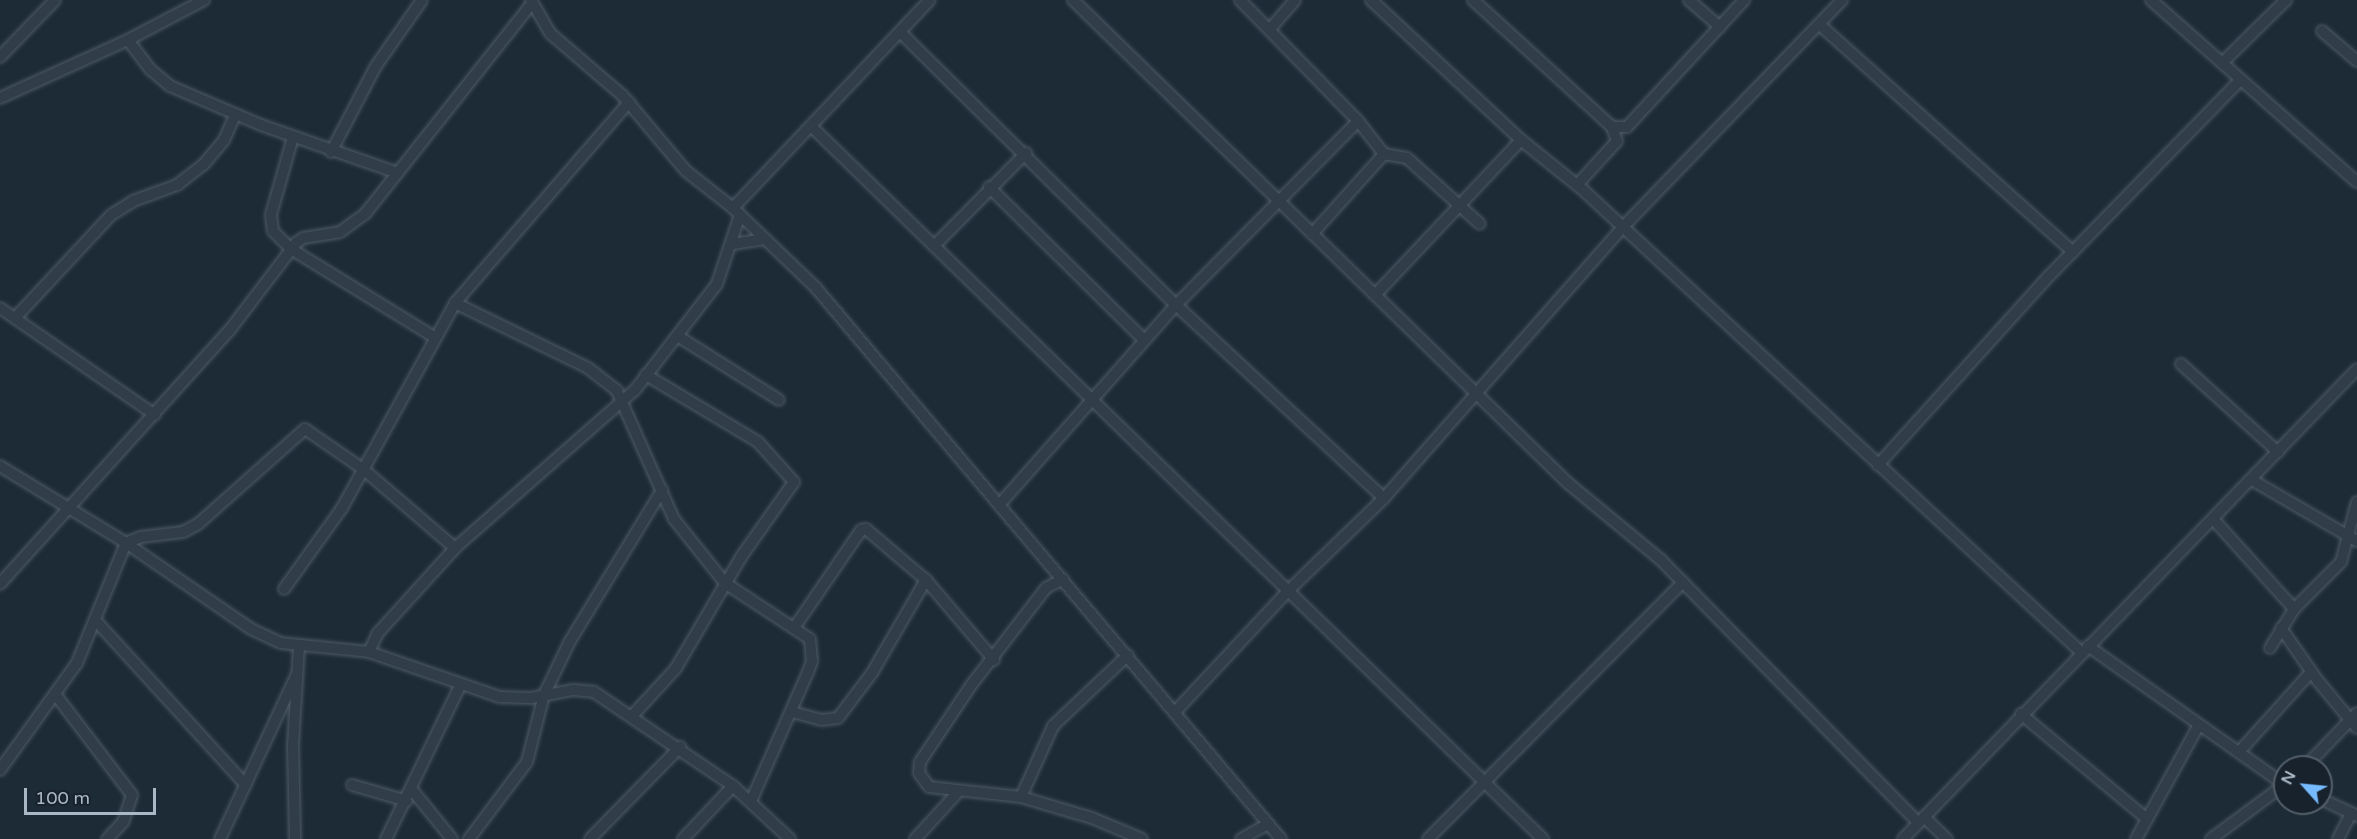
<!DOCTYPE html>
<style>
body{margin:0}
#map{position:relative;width:2357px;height:839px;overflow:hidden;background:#1d2b37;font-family:"Varela Round",sans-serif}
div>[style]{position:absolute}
.roads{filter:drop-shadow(0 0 2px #4e5b66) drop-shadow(0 0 2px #4e5b66)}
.minor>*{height:10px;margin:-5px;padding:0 5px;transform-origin:5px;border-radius:5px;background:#313d48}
span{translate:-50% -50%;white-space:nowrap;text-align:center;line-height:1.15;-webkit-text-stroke:4.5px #17222c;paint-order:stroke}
.north{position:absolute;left:2273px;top:755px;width:60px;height:60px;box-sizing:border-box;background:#17222c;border:2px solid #525e69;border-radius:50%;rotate:297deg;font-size:16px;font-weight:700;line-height:24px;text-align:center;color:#aab8c5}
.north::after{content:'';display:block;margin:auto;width:21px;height:27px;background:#76baff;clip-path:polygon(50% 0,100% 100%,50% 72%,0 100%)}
.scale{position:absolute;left:24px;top:788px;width:132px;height:27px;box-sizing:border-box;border:3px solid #aab8c5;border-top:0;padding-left:8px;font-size:18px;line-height:21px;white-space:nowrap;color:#aab8c5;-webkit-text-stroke:4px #17222c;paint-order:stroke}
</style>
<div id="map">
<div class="roads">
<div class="minor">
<i style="left:531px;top:0;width:39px;rotate:60deg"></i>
<i style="left:551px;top:34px;width:94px;rotate:40.7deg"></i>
<i style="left:622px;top:95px;width:99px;rotate:49.9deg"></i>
<i style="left:686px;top:171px;width:60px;rotate:38.2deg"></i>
<i style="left:733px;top:208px;width:115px;rotate:43.9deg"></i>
<i style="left:816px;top:288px;width:721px;rotate:49.84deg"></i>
<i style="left:1073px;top:0;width:692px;rotate:44.3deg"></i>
<i style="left:1568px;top:483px;width:121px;rotate:39.6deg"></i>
<i style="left:1661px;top:560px;width:367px;rotate:45.6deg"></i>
<i style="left:1240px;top:0;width:169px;rotate:45.7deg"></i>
<i style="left:1358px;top:121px;width:42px;rotate:51.8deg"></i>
<i style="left:1384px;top:154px;width:23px;rotate:10deg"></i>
<i style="left:1407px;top:158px;width:98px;rotate:42.1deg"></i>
<i style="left:1371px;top:0;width:205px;rotate:43deg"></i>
<i style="left:1521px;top:140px;width:78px;rotate:38.8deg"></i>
<i style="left:1582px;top:189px;width:682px;rotate:42.86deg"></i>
<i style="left:1473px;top:0;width:188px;rotate:42.4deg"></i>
<i style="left:1689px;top:0;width:41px;rotate:41.1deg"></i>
<i style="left:2151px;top:0;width:275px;rotate:41.5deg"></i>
<i style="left:1820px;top:25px;width:340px;rotate:41.9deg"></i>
<i style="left:1270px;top:29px;width:38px;rotate:-49deg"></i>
<i style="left:2322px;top:31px;width:46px;rotate:40.6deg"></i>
<i style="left:900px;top:32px;width:388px;rotate:44.7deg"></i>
<i style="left:1176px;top:305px;width:284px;rotate:42.9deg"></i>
<i style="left:128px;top:40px;width:38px;rotate:53deg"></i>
<i style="left:151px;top:70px;width:25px;rotate:40deg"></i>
<i style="left:170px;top:86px;width:99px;rotate:23.2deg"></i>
<i style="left:261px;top:125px;width:145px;rotate:19.3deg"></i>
<i style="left:0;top:57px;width:79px;rotate:-46deg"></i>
<i style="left:2222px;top:63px;width:90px;rotate:-44.5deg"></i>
<i style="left:0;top:98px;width:141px;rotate:-24.4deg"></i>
<i style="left:128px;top:40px;width:86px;rotate:-27.8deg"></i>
<i style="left:811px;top:126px;width:1022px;rotate:44.25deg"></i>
<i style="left:293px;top:137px;width:81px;rotate:105.8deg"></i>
<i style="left:271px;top:215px;width:16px;rotate:83deg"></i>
<i style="left:273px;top:231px;width:25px;rotate:45deg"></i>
<i style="left:291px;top:249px;width:168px;rotate:31.6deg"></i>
<i style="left:331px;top:152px;width:97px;rotate:-62.4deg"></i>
<i style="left:376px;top:66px;width:80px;rotate:-55.1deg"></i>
<i style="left:1577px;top:185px;width:59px;rotate:-47.7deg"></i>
<i style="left:1617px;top:141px;width:15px;rotate:-110deg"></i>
<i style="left:1612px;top:127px;width:15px"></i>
<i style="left:1627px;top:127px;width:173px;rotate:-47.3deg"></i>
<i style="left:989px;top:187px;width:218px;rotate:44.6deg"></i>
<i style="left:733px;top:208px;width:286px;rotate:-46.6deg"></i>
<i style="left:1312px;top:234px;width:108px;rotate:-48deg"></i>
<i style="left:733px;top:244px;width:32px;rotate:-9deg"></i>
<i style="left:934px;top:246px;width:131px;rotate:-45.3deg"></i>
<i style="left:1375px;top:295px;width:213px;rotate:-46.7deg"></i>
<i style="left:455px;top:303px;width:148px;rotate:26deg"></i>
<i style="left:588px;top:368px;width:37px;rotate:38deg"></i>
<i style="left:617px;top:391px;width:140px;rotate:66deg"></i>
<i style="left:674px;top:519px;width:82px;rotate:51.4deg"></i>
<i style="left:725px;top:583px;width:102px;rotate:33.4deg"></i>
<i style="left:810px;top:639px;width:22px;rotate:85deg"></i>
<i style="left:812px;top:661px;width:12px;rotate:110deg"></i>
<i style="left:808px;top:672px;width:141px;rotate:113.8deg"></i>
<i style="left:0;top:308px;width:188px;rotate:34.6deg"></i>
<i style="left:15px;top:318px;width:141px;rotate:-47deg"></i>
<i style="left:111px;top:215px;width:26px;rotate:-32deg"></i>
<i style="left:133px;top:201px;width:47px;rotate:-20deg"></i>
<i style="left:177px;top:185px;width:34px;rotate:-38deg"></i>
<i style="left:204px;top:164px;width:31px;rotate:-50deg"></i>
<i style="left:224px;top:140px;width:27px;rotate:-66deg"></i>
<i style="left:679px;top:337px;width:118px;rotate:32.2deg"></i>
<i style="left:2181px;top:364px;width:131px;rotate:42.2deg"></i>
<i style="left:1878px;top:465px;width:255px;rotate:-47.9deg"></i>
<i style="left:2049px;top:276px;width:274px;rotate:-45.7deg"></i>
<i style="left:0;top:466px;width:148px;rotate:31.4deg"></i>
<i style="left:126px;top:543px;width:152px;rotate:34.5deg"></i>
<i style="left:251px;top:629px;width:33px;rotate:25deg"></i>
<i style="left:281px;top:643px;width:88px;rotate:5.8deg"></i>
<i style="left:369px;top:652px;width:139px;rotate:19deg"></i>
<i style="left:500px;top:697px;width:31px;rotate:2deg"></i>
<i style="left:531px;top:698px;width:43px;rotate:-10.8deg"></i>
<i style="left:573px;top:690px;width:21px;rotate:5deg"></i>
<i style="left:594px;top:692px;width:168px;rotate:34.1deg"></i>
<i style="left:733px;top:786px;width:78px;rotate:42.9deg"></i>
<i style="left:2252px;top:480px;width:121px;rotate:30.2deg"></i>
<i style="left:999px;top:505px;width:267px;rotate:-48.5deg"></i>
<i style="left:1176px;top:305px;width:259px;rotate:-45.3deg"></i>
<i style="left:2214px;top:520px;width:120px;rotate:48deg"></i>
<i style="left:1063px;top:579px;width:19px;rotate:152deg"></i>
<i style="left:1046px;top:588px;width:121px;rotate:127.6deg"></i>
<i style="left:972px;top:684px;width:94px;rotate:123.7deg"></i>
<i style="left:920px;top:762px;width:11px;rotate:95deg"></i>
<i style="left:919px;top:773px;width:17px;rotate:54deg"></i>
<i style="left:929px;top:787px;width:93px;rotate:6.2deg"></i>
<i style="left:1021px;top:797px;width:74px;rotate:16.5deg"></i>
<i style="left:1092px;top:818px;width:54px;rotate:22.8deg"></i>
<i style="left:0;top:584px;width:341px;rotate:-47.9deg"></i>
<i style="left:229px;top:331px;width:111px;rotate:-52.7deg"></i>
<i style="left:296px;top:243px;width:9px;rotate:-36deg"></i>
<i style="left:303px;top:238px;width:37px;rotate:-9deg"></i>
<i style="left:340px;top:232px;width:31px;rotate:-36deg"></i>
<i style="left:365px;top:214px;width:269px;rotate:-51.6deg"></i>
<i style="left:284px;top:589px;width:100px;rotate:-54.4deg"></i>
<i style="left:342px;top:508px;width:234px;rotate:-61.1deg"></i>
<i style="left:455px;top:303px;width:266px;rotate:-49.1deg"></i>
<i style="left:96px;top:621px;width:222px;rotate:47.6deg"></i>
<i style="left:794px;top:628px;width:119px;rotate:-55.6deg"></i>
<i style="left:861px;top:530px;width:5px;rotate:-11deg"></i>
<i style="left:866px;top:529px;width:79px;rotate:40.4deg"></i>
<i style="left:926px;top:580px;width:105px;rotate:49.6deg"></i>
<i style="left:2281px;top:628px;width:65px;rotate:55.1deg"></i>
<i style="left:2318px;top:681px;width:61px;rotate:50.3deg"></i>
<i style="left:2088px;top:646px;width:241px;rotate:35.2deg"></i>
<i style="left:2270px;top:648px;width:46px;rotate:-58.4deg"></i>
<i style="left:2294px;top:609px;width:66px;rotate:-45deg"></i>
<i style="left:2341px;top:562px;width:62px;rotate:-75.1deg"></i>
<i style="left:369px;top:652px;width:21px;rotate:-65deg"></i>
<i style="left:378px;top:633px;width:115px;rotate:-47.8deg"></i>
<i style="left:455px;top:548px;width:240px;rotate:-41.3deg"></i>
<i style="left:635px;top:390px;width:134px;rotate:-52.3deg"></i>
<i style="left:717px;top:284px;width:73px;rotate:-71.6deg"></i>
<i style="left:55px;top:694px;width:127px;rotate:52.7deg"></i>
<i style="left:132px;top:795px;width:28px;rotate:108deg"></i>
<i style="left:123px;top:822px;width:23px;rotate:133deg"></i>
<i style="left:792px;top:712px;width:30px;rotate:15deg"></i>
<i style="left:821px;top:720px;width:17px;rotate:-7deg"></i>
<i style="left:838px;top:718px;width:56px;rotate:-52.9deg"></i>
<i style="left:872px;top:673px;width:108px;rotate:-59.9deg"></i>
<i style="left:1175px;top:712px;width:164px;rotate:-47deg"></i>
<i style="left:1287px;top:592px;width:135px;rotate:-44.1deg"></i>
<i style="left:1384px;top:498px;width:360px;rotate:-48.6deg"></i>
<i style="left:1622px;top:228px;width:317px;rotate:-46deg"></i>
<i style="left:2021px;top:714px;width:164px;rotate:39.8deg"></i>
<i style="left:633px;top:715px;width:64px;rotate:-47.5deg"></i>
<i style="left:676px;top:668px;width:129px;rotate:-59.6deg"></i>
<i style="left:741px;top:557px;width:92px;rotate:-54.8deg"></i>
<i style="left:794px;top:482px;width:54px;rotate:-132deg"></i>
<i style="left:758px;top:442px;width:131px;rotate:-149.1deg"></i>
<i style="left:2239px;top:752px;width:108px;rotate:-48deg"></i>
<i style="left:2305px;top:767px;width:75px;rotate:-46.1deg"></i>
<i style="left:0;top:770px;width:132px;rotate:-54.3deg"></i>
<i style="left:77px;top:663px;width:130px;rotate:-67.8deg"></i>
<i style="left:126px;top:543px;width:16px;rotate:-22deg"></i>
<i style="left:141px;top:537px;width:42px;rotate:-6.8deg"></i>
<i style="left:183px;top:532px;width:17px;rotate:-28deg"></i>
<i style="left:198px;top:524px;width:143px;rotate:-41.6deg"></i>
<i style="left:305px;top:429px;width:70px;rotate:34.6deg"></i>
<i style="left:363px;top:469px;width:121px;rotate:40.7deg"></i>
<i style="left:352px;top:785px;width:57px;rotate:16.2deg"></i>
<i style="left:413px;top:791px;width:62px;rotate:50.9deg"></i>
<i style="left:1021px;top:797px;width:78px;rotate:-65.7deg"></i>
<i style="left:1053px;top:726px;width:103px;rotate:-43.4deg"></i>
<i style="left:2321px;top:799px;width:40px;rotate:25deg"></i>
<i style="left:1924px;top:817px;width:32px;rotate:44deg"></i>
<i style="left:220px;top:839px;width:180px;rotate:-65deg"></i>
<i style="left:295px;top:839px;width:94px;rotate:-91.2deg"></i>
<i style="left:293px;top:745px;width:98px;rotate:-86.5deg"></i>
<i style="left:386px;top:839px;width:170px;rotate:-64.2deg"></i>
<i style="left:469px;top:839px;width:96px;rotate:-53deg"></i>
<i style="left:527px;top:762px;width:69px;rotate:-75.8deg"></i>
<i style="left:544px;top:695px;width:60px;rotate:-64.3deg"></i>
<i style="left:570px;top:641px;width:177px;rotate:-58.6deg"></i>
<i style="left:590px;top:839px;width:129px;rotate:-45.6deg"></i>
<i style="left:683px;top:839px;width:73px;rotate:-46.7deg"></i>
<i style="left:915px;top:839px;width:65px;rotate:-47.5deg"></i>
<i style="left:1241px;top:839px;width:31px;rotate:-29deg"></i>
<i style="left:1428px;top:839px;width:362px;rotate:-45.2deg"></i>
<i style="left:1903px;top:839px;width:653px;rotate:-45.99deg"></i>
<i style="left:2136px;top:839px;width:130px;rotate:-61.1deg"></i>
<i style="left:2211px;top:839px;width:92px;rotate:-36.6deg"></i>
<i style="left:2338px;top:839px;width:28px;rotate:-63deg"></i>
</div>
</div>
<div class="north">N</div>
<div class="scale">100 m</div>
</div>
